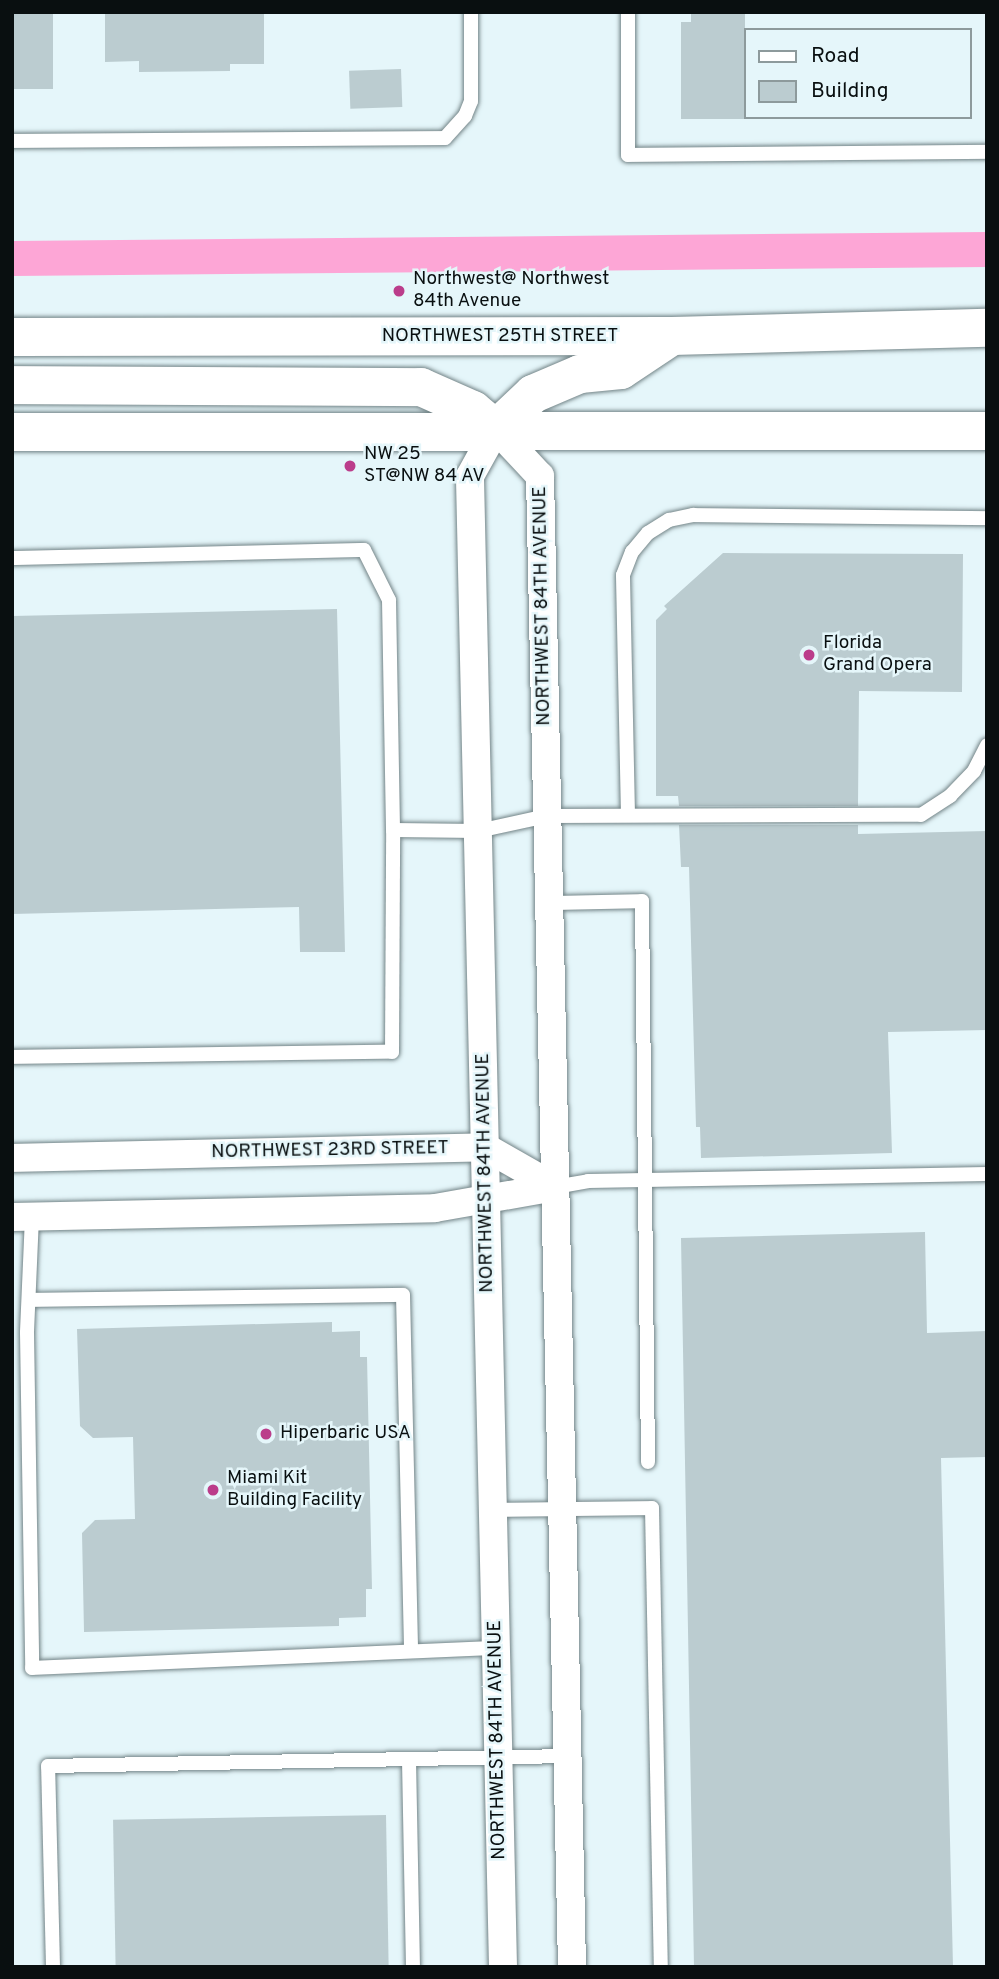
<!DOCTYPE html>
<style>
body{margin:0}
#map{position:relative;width:999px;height:1979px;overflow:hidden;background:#e5f6fa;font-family:Overpass,sans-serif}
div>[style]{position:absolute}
.canal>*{height:35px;margin:-17.5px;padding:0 17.5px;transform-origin:17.5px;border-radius:17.5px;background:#fda6d6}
.building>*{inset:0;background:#bbccd0;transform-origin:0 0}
.roads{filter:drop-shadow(0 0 2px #738487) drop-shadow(0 0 2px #738487)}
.lane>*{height:14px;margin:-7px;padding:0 7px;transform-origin:7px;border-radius:7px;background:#fff}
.street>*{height:28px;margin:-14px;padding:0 14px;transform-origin:14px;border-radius:14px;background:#fff}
.secondary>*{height:38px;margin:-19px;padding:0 19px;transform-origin:19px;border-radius:19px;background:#fff}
.dots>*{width:19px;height:19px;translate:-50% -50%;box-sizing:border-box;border:4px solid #e5f6fa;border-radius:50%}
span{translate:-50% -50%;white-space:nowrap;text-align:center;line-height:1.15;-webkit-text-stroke:5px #e5f6fa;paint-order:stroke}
.poi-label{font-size:19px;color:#090f10}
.left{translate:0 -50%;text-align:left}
.street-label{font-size:19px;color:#090f10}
.frame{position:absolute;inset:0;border:14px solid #090f10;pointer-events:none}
.legend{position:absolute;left:744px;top:28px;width:228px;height:91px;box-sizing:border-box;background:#e5f6fa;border:2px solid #8d9a9c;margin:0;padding:9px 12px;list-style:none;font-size:21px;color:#090f10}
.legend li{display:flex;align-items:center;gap:14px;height:35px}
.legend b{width:35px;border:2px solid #8d9a9c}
</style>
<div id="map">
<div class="canal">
<i style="left:12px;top:258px;width:975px;rotate:-0.53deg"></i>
</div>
<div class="building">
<i style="left:12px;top:12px;width:41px;height:77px"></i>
<i style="clip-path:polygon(105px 12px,264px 12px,264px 64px,230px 64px,230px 71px,139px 72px,139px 61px,105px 62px)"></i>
<i style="clip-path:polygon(691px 12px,745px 12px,745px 119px,681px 119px,681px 22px,691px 22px)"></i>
<i style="left:401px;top:69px;width:38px;height:52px;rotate:88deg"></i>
<i style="clip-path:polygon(723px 553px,963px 554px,962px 692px,859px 691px,858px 806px,679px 806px,678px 796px,656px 796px,656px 620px,667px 609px,664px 606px)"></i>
<i style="clip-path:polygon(337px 609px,345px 952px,300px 952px,299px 907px,12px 914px,12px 616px)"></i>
<i style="clip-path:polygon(679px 825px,858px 825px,858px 834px,987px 831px,987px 1030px,888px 1032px,892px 1153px,701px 1158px,700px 1127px,696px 1127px,689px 867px,681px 867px)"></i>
<i style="clip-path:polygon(925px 1232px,927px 1333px,987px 1331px,987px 1457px,941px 1458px,953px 1967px,694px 1967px,681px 1238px)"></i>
<i style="clip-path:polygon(332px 1322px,332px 1332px,360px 1331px,360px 1357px,367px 1357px,372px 1589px,366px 1589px,366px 1617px,339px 1618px,339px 1626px,84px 1632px,82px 1533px,95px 1520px,135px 1519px,133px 1437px,93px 1438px,80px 1426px,77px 1329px)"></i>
<i style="left:386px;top:1815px;width:152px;height:273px;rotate:89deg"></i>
</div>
<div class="roads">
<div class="lane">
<i style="left:628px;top:12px;width:143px;rotate:90deg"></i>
<i style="left:628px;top:155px;width:359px;rotate:-0.5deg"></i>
<i style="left:12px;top:141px;width:433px;rotate:-0.4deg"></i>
<i style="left:445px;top:138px;width:30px;rotate:-48deg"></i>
<i style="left:465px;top:116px;width:16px;rotate:-68deg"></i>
<i style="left:471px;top:101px;width:89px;rotate:-90deg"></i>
<i style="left:12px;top:558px;width:352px;rotate:-1.3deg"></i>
<i style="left:364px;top:550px;width:56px;rotate:63.4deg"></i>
<i style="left:389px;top:600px;width:230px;rotate:89deg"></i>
<i style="left:393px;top:830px;width:85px;rotate:0.7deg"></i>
<i style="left:478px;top:831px;width:71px;rotate:-12.3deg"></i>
<i style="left:547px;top:816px;width:374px;rotate:-0.2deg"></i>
<i style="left:921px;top:815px;width:35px;rotate:-33deg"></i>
<i style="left:950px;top:796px;width:35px;rotate:-46deg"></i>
<i style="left:974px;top:771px;width:29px;rotate:-63deg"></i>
<i style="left:628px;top:815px;width:240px;rotate:-91.2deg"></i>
<i style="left:623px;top:575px;width:25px;rotate:-69deg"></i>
<i style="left:632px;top:552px;width:25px;rotate:-50deg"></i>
<i style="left:648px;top:533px;width:25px;rotate:-32deg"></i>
<i style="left:669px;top:520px;width:25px;rotate:-12deg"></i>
<i style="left:693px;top:515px;width:294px;rotate:0.6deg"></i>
<i style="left:549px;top:903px;width:93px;rotate:-1.2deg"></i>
<i style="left:642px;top:901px;width:561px;rotate:89.39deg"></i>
<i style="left:12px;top:1057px;width:380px;rotate:-0.8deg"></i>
<i style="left:392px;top:1052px;width:222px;rotate:-89.7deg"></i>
<i style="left:555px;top:1187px;width:34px;rotate:-10deg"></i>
<i style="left:588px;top:1181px;width:399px;rotate:-1deg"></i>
<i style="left:32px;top:1217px;width:116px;rotate:92.5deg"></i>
<i style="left:27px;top:1333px;width:335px;rotate:89.1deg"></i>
<i style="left:32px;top:1668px;width:465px;rotate:-2.5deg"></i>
<i style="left:30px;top:1300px;width:373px;rotate:-0.8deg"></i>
<i style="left:403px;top:1295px;width:356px;rotate:88.7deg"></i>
<i style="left:493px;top:1510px;width:159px;rotate:-0.7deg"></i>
<i style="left:652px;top:1508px;width:459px;rotate:88.9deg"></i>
<i style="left:409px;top:1760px;width:207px;rotate:88.9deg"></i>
<i style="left:53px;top:1967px;width:201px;rotate:-91.4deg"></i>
<i style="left:48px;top:1766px;width:519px;rotate:-1.1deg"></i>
</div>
<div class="street">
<i style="left:12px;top:1158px;width:473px;rotate:-1.3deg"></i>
<i style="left:485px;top:1147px;width:81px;rotate:29.7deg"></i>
<i style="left:12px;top:1217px;width:423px;rotate:-1.2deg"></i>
<i style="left:435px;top:1208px;width:122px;rotate:-9.9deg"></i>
<i style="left:503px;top:1967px;width:1491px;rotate:-91.27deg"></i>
<i style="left:470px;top:476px;width:54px;rotate:-61deg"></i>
<i style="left:496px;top:429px;width:64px;rotate:46.9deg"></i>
<i style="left:540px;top:476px;width:1491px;rotate:88.77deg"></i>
</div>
<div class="secondary">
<i style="left:12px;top:337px;width:660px;rotate:-0.09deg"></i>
<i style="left:672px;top:336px;width:315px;rotate:-1.5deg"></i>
<i style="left:12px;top:385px;width:409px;rotate:0.3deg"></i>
<i style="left:421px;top:387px;width:57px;rotate:23.9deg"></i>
<i style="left:473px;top:410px;width:30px;rotate:40deg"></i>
<i style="left:496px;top:429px;width:51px;rotate:-43.4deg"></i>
<i style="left:533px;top:394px;width:51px;rotate:-23.1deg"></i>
<i style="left:580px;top:374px;width:41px;rotate:-5.6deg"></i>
<i style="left:621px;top:370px;width:61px;rotate:-33.7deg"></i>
<i style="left:12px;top:432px;width:975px;rotate:-0.06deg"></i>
</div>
</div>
<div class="dots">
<i style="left:399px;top:291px;background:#bb3d8b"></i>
<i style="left:350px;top:466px;background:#bb3d8b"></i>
<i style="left:809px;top:655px;background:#bb3d8b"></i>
<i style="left:266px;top:1434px;background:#bb3d8b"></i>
<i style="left:213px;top:1490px;background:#bb3d8b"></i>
</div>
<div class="poi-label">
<span class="left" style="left:413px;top:291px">Northwest@ Northwest<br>84th Avenue</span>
<span class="left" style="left:364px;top:466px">NW 25<br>ST@NW 84 AV</span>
<span class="left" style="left:823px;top:655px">Florida<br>Grand Opera</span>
<span class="left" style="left:280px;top:1434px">Hiperbaric USA</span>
<span class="left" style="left:227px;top:1490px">Miami Kit<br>Building Facility</span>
</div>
<div class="street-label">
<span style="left:500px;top:337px">NORTHWEST 25TH STREET</span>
<span style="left:543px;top:606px;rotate:-91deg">NORTHWEST 84TH AVENUE</span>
<span style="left:330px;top:1151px;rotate:-1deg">NORTHWEST 23RD STREET</span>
<span style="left:486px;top:1173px;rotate:-91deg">NORTHWEST 84TH AVENUE</span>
<span style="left:498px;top:1740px;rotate:-91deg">NORTHWEST 84TH AVENUE</span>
</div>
<div class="frame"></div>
<ul class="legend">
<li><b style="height:9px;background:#fff"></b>Road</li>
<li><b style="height:19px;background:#bbccd0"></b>Building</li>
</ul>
</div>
